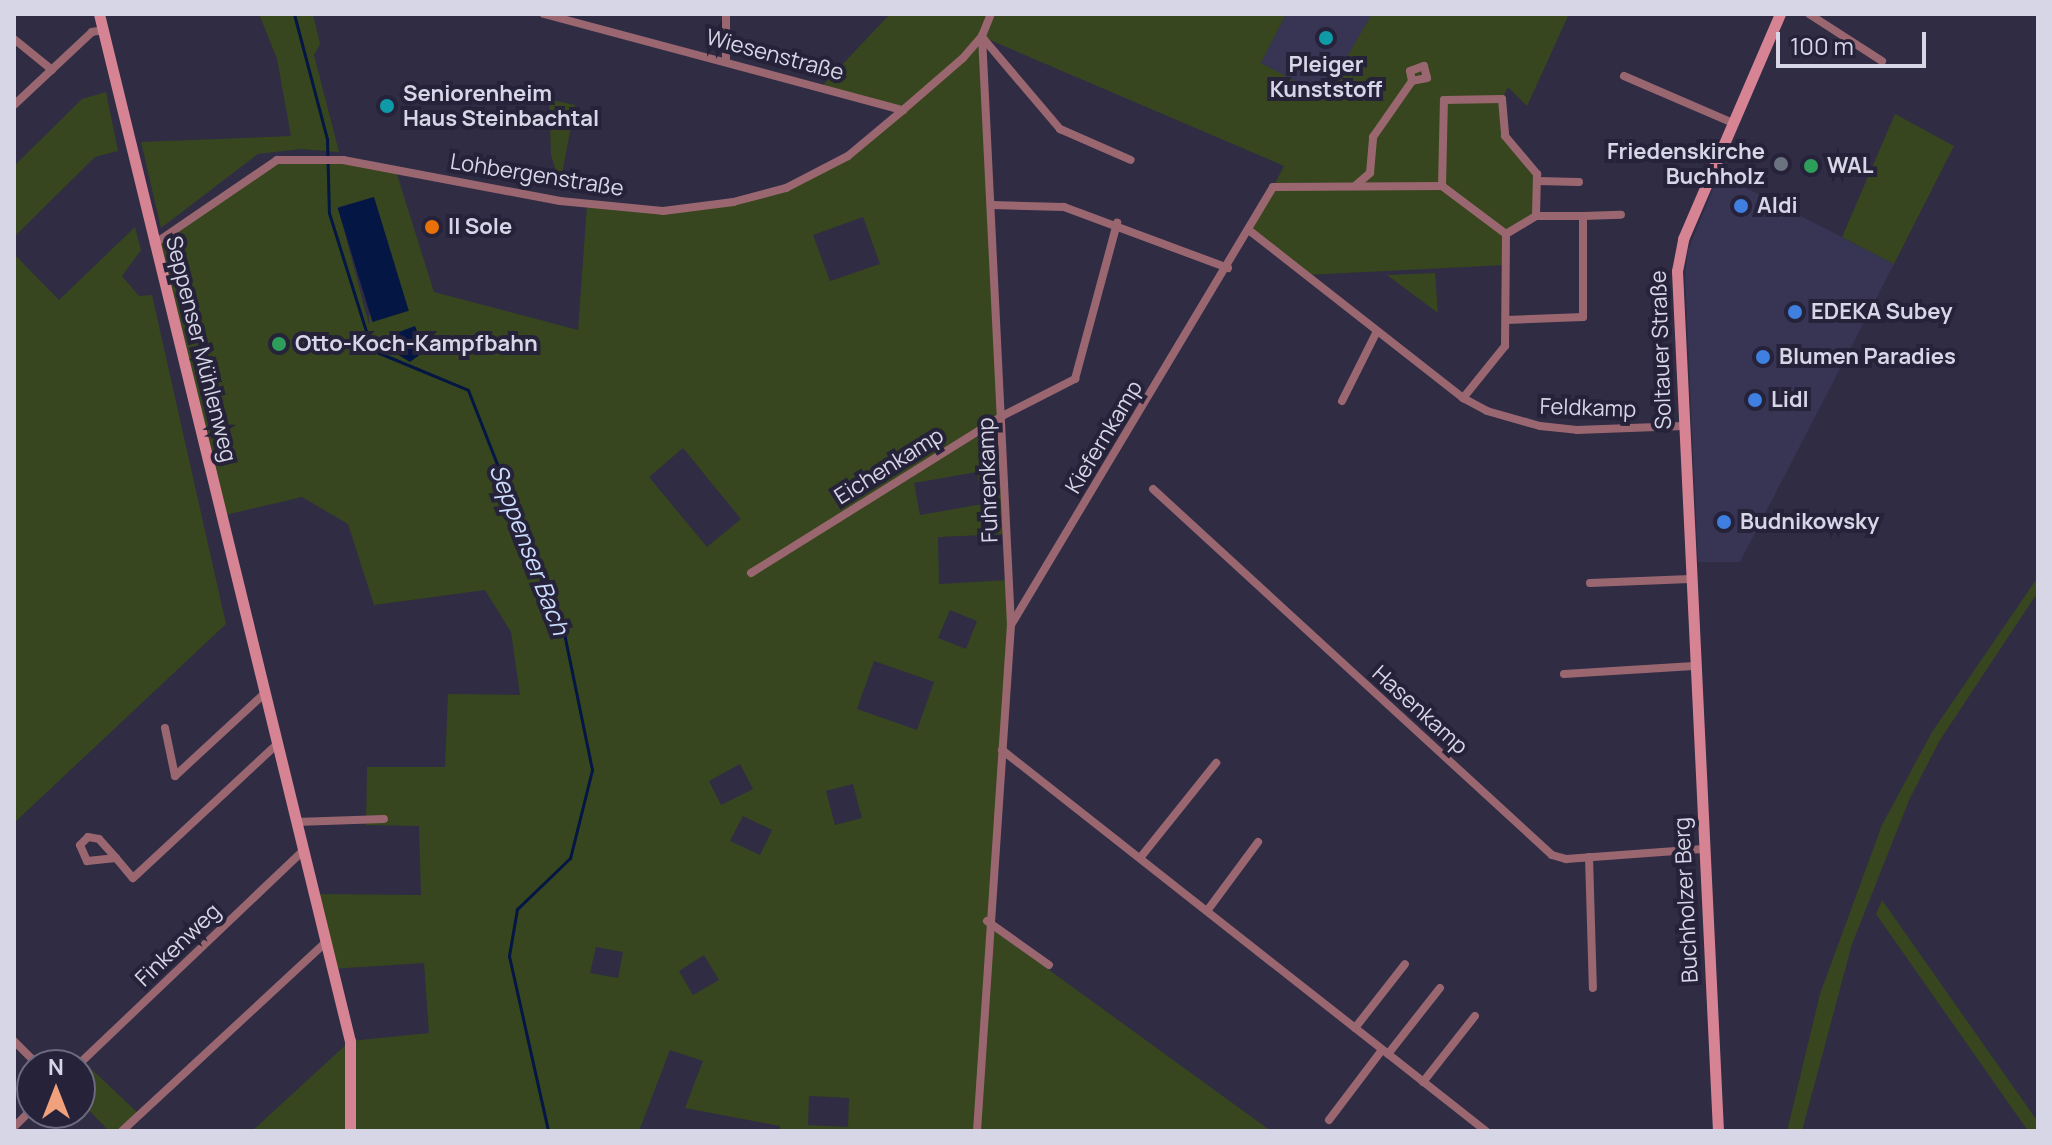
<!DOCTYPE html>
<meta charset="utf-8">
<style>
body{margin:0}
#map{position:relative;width:2052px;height:1145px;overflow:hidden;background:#2f2c44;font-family:Manrope,sans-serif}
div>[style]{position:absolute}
.built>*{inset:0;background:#383454}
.green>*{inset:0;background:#37461e}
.water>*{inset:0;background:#041643;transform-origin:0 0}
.stream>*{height:3px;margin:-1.5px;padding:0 1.5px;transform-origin:1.5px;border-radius:1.5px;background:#041643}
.street>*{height:8px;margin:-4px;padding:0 4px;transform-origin:4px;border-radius:4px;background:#9a6770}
.secondary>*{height:11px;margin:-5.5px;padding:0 5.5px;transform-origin:5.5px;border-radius:5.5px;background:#d68494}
.dots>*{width:22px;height:22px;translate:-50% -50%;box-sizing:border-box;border:4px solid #25223a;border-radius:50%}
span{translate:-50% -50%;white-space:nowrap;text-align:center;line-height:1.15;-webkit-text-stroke:8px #25223a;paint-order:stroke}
.street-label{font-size:22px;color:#d7d6e6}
.poi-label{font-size:22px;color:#d7d6e6;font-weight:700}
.left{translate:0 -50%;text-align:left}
.right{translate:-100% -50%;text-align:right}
.water-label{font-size:24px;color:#cbdcfc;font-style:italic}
.frame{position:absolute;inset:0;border:16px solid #d7d6e6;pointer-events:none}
.north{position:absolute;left:16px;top:1049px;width:80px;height:80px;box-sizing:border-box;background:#25223a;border:2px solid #6c6a7f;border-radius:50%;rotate:0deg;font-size:22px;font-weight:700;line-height:32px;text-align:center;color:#d7d6e6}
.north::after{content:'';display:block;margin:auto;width:28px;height:36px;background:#f1a17c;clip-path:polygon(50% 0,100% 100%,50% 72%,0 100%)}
.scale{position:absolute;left:1776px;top:32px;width:150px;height:36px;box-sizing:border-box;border:4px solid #d7d6e6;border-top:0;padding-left:10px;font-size:24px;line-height:28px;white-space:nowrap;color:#d7d6e6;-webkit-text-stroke:6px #25223a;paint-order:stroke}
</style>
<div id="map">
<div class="built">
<i style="clip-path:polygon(1286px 14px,1372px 14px,1325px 97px,1261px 63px)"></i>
<i style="clip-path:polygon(1719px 174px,1894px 264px,1740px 562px,1698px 562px,1685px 274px,1688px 250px)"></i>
</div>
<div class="green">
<i style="clip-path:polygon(259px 14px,313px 14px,320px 44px,314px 55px,339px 152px,301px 149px,258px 154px,161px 228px,141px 142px,291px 136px,277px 59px)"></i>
<i style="clip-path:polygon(evenodd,890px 14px,1286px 14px,1261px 63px,1324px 96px,1372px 14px,1569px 14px,1527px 106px,1508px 87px,1502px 99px,1505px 136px,1537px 174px,1536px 216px,1506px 234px,1506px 265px,1306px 275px,1250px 231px,1284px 166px,983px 37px,1008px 534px,938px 537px,939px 584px,1009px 580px,1011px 625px,987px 925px,1271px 1131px,780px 1131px,780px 1126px,685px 1108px,703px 1061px,670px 1050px,639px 1131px,252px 1131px,350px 1041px,429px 1033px,424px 963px,331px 969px,313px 894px,421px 895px,419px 826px,366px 825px,367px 767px,445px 767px,448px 694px,520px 695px,511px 632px,485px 590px,374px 605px,348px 524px,302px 497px,221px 516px,154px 244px,264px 164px,315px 159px,395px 168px,434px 292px,578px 330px,587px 205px,663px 211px,733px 203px,821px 173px,902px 111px,823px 85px,890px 14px,374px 197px,369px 325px,338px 207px,374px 197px,890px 14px,863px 217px,880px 264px,830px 281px,813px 235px,863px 217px,890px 14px,683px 448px,741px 519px,707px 547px,649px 477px,683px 448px,890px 14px,977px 472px,983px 504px,920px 515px,914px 483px,977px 472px,890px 14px,950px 610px,977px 621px,966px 649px,938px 638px,950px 610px,890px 14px,874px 661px,934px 682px,917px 730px,857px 709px,874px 661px,890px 14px,740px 764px,753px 789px,721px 805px,709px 781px,740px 764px,890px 14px,853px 784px,862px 818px,835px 825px,826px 791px,853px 784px,890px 14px,743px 816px,772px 830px,760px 855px,730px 841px,743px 816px,890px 14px,596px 947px,623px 952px,618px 978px,590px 973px,596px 947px,890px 14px,704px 955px,719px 980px,693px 995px,679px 971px,704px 955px,890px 14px,809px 1096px,849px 1098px,848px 1127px,808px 1125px,809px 1096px)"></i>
<i style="clip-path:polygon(106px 92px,118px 151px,95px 157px,14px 237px,14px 166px,82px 99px)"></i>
<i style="clip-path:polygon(549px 99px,575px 105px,562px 174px,556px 172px,551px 155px)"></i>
<i style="clip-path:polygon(1895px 114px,1954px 146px,1894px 264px,1842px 237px)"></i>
<i style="clip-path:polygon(135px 227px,141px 250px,122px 276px,139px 296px,152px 295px,226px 624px,14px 823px,14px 254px,59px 300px)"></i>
<i style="clip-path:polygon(1435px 273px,1438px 313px,1387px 275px)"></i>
<i style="clip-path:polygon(2038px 577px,2038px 592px,1940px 740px,1910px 798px,1852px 944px,1802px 1131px,1787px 1131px,1820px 994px,1882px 825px,1932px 732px)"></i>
<i style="clip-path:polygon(1882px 900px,2038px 1122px,2038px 1131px,2028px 1131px,1876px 914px)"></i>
<i style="clip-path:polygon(83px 1061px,140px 1115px,122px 1131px,109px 1131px,80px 1101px)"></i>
</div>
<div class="water">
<i style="left:374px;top:197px;width:119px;height:38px;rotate:73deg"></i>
<i style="clip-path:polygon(415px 326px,425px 351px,410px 362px,375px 341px)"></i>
</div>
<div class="stream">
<i style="left:294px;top:14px;width:129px;rotate:75.2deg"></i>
<i style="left:327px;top:139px;width:74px;rotate:88.5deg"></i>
<i style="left:329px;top:213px;width:144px;rotate:72.6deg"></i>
<i style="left:372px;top:350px;width:104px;rotate:22.6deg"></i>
<i style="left:468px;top:390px;width:266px;rotate:68.6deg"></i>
<i style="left:565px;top:638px;width:135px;rotate:78.4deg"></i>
<i style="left:592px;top:770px;width:91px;rotate:104deg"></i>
<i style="left:570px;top:858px;width:74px;rotate:136.1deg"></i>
<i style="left:517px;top:909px;width:48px;rotate:99.7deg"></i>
<i style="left:509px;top:956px;width:179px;rotate:77.4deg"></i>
</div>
<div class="street">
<i style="left:544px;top:14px;width:372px;rotate:15deg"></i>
<i style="left:1809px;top:14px;width:87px;rotate:32.8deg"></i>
<i style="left:982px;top:37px;width:121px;rotate:49.7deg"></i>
<i style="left:1060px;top:129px;width:77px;rotate:23.6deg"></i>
<i style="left:14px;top:39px;width:49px;rotate:39.2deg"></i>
<i style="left:726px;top:59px;width:45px;rotate:-90deg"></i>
<i style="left:1624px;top:76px;width:119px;rotate:23.3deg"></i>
<i style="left:14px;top:105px;width:107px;rotate:-43.1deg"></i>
<i style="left:92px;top:32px;width:11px;rotate:-10deg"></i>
<i style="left:1537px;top:181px;width:42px;rotate:1.4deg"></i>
<i style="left:1355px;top:186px;width:20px;rotate:-41deg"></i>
<i style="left:1370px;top:173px;width:36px;rotate:-85deg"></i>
<i style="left:1373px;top:137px;width:68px;rotate:-55.1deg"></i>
<i style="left:1412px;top:81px;width:10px;rotate:-101deg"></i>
<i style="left:1410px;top:71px;width:15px;rotate:-20deg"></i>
<i style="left:1424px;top:66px;width:12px;rotate:76deg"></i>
<i style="left:1427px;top:78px;width:15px;rotate:169deg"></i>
<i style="left:1442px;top:186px;width:86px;rotate:-88.7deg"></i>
<i style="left:1444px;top:100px;width:58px;rotate:-1deg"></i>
<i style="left:1502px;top:99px;width:37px;rotate:85deg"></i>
<i style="left:1505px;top:136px;width:50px;rotate:49.9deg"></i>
<i style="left:1537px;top:174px;width:42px;rotate:91.4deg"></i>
<i style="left:1536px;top:216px;width:35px;rotate:149deg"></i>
<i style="left:1442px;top:186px;width:80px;rotate:36.9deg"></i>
<i style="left:1506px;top:234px;width:112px;rotate:90.5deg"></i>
<i style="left:1505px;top:346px;width:67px;rotate:128.9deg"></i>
<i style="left:992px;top:205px;width:72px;rotate:1.6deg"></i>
<i style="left:1064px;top:207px;width:175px;rotate:20.4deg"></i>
<i style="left:1583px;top:216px;width:38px;rotate:-2deg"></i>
<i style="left:1250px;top:231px;width:271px;rotate:38.1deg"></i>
<i style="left:1463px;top:398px;width:27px;rotate:28deg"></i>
<i style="left:1487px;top:411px;width:55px;rotate:15.8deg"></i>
<i style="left:1540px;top:426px;width:37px;rotate:6deg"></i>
<i style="left:1577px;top:430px;width:106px;rotate:-2.2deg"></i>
<i style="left:154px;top:244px;width:149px;rotate:-34.3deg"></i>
<i style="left:277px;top:160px;width:66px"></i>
<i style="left:343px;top:160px;width:221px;rotate:10.7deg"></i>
<i style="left:560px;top:201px;width:103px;rotate:5.5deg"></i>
<i style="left:663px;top:211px;width:71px;rotate:-7.3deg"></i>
<i style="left:733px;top:202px;width:55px;rotate:-14.8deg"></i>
<i style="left:786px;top:188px;width:70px;rotate:-27.3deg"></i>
<i style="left:848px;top:156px;width:72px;rotate:-39.9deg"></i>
<i style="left:903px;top:110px;width:79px;rotate:-40.9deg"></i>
<i style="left:963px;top:58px;width:29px;rotate:-49deg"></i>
<i style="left:982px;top:36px;width:24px;rotate:-68deg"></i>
<i style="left:1506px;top:320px;width:77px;rotate:-2.2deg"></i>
<i style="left:1583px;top:317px;width:101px;rotate:-90deg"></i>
<i style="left:1583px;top:216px;width:47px;rotate:180deg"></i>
<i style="left:1342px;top:401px;width:78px;rotate:-63.4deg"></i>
<i style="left:1153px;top:489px;width:541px;rotate:42.53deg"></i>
<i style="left:1552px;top:855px;width:15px;rotate:16deg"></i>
<i style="left:1566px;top:859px;width:137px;rotate:-4.2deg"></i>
<i style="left:751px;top:573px;width:298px;rotate:-32deg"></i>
<i style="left:1004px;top:415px;width:80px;rotate:-26.9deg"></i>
<i style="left:1075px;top:379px;width:162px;rotate:-74.9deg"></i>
<i style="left:1590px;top:583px;width:100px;rotate:-2.3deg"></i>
<i style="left:1011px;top:625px;width:510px;rotate:-59.11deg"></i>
<i style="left:1273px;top:187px;width:169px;rotate:-0.3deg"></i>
<i style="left:1564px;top:674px;width:130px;rotate:-3.5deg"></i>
<i style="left:165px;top:728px;width:49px;rotate:78.2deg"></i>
<i style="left:175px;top:776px;width:121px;rotate:-42.7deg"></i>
<i style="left:1002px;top:750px;width:616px;rotate:38.21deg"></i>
<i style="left:296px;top:822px;width:88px;rotate:-2deg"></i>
<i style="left:1589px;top:857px;width:131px;rotate:88.3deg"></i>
<i style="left:116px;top:858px;width:29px;rotate:174deg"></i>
<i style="left:87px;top:861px;width:17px;rotate:-114deg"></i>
<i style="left:80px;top:845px;width:11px;rotate:-45deg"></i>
<i style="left:88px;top:837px;width:11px;rotate:10deg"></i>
<i style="left:99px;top:839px;width:25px;rotate:48deg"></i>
<i style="left:116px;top:858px;width:26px;rotate:50deg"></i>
<i style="left:133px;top:878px;width:197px;rotate:-42.9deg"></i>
<i style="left:1140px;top:858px;width:122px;rotate:-51.3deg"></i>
<i style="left:1207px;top:911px;width:86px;rotate:-53.5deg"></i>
<i style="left:987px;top:921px;width:76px;rotate:35.4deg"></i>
<i style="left:1355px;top:1028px;width:81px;rotate:-52deg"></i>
<i style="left:14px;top:1041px;width:34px;rotate:45deg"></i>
<i style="left:1388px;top:1054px;width:84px;rotate:-51.8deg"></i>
<i style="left:78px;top:1065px;width:311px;rotate:-43.6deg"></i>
<i style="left:1423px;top:1082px;width:84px;rotate:-51.8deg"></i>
<i style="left:1329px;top:1120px;width:88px;rotate:-52.9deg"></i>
<i style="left:14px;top:1127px;width:25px;rotate:-45deg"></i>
<i style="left:122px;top:1131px;width:277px;rotate:-42.8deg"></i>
<i style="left:977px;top:1131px;width:507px;rotate:-86.16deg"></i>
<i style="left:1011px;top:625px;width:590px;rotate:-92.82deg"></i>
</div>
<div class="secondary">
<i style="left:99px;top:14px;width:1057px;rotate:76.27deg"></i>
<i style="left:350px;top:1041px;width:90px;rotate:90deg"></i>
<i style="left:1718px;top:1131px;width:861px;rotate:-92.73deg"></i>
<i style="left:1677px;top:271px;width:33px;rotate:-79deg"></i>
<i style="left:1683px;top:239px;width:245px;rotate:-66.7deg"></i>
</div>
<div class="dots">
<i style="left:1326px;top:38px;background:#0f9aa8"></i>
<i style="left:387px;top:106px;background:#0f9aa8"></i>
<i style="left:1781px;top:164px;background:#6b7280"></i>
<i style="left:1811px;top:166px;background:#2e9e5b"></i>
<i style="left:1741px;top:206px;background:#3f7fe0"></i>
<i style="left:432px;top:227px;background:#e8710a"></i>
<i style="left:1795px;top:312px;background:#3f7fe0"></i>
<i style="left:279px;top:344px;background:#2e9e5b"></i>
<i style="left:1763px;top:357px;background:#3f7fe0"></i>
<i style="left:1755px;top:400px;background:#3f7fe0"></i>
<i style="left:1724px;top:522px;background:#3f7fe0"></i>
</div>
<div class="street-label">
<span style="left:775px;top:55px;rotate:15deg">Wiesenstraße</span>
<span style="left:537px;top:175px;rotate:9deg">Lohbergenstraße</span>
<span style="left:201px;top:349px;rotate:76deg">Seppenser Mühlenweg</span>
<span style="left:1661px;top:350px;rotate:-92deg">Soltauer Straße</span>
<span style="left:1588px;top:408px;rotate:2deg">Feldkamp</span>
<span style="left:1104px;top:437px;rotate:-59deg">Kiefernkamp</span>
<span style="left:889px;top:466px;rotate:-32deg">Eichenkamp</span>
<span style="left:988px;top:480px;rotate:-92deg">Fuhrenkamp</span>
<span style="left:1420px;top:710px;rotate:42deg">Hasenkamp</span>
<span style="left:1686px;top:900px;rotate:-93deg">Buchholzer Berg</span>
<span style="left:178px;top:945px;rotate:-44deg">Finkenweg</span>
</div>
<div class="poi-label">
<span style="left:1326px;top:77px">Pleiger<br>Kunststoff</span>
<span class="left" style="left:403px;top:106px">Seniorenheim<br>Haus Steinbachtal</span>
<span class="right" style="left:1765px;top:164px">Friedenskirche<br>Buchholz</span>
<span class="left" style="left:1827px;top:166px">WAL</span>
<span class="left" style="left:1757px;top:206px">Aldi</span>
<span class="left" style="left:448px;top:227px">Il Sole</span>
<span class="left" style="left:1811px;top:312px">EDEKA Subey</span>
<span class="left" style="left:295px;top:344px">Otto-Koch-Kampfbahn</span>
<span class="left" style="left:1779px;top:357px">Blumen Paradies</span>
<span class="left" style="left:1771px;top:400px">Lidl</span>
<span class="left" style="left:1740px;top:522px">Budnikowsky</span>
</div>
<div class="water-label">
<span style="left:530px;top:549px;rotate:69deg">Seppenser Bach</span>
</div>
<div class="frame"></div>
<div class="north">N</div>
<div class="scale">100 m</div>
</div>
